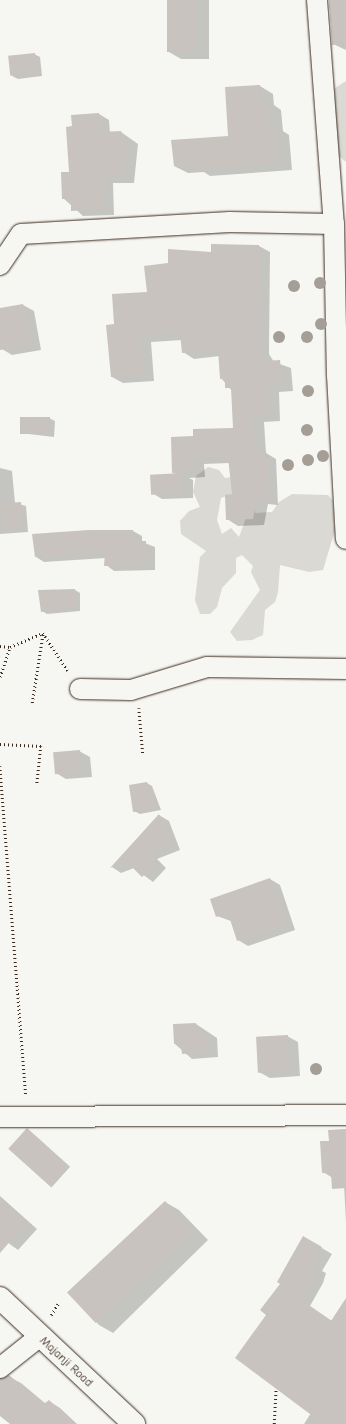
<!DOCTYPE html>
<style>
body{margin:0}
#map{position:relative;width:346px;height:1424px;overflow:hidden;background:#f6f6f2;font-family:"Comic Neue",sans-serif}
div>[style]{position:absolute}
.green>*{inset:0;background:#dad9d3}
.shadow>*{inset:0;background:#0003}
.building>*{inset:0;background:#c8c3be;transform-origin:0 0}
.path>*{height:2.5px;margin-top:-1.25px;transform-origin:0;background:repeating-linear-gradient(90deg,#3b2a1e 0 1px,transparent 0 4px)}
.roads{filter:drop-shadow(0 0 1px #3b2a1e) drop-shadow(0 0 1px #3b2a1e)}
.street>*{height:20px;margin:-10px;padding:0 10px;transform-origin:10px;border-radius:10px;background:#f6f6f2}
.secondary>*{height:22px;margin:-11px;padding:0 11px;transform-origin:11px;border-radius:11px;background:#f6f6f2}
.trees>*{width:12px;height:12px;margin:-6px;border-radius:50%;background:#a59e96}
span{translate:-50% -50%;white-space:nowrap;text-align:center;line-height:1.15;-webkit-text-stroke:3.5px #f6f6f2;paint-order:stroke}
.street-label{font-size:12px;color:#3b2a1e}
</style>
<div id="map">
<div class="green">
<i style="clip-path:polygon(346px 81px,346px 162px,335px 153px,320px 120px,335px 88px)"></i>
<i style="clip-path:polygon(evenodd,208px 467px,219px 470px,225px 478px,237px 476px,255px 493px,255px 513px,272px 512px,279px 502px,292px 494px,328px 495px,333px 501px,335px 530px,323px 570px,309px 572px,280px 565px,278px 592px,275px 602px,265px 610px,263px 635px,252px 640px,237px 641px,230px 632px,260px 590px,251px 572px,253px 566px,242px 555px,236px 558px,236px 573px,222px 588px,217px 607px,210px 614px,200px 614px,195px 600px,200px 557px,206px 551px,181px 534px,180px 521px,189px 511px,200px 507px,193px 492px,196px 476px,208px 467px,239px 491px,247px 515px,239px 537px,231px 528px,222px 534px,217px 520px,221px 498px,239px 491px)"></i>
</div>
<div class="shadow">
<i style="clip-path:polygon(168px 0,209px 0,209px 59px,181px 59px,169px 52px)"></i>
<i style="clip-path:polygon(329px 0,346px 0,346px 50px,333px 44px)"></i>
<i style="clip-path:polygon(34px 54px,40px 57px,42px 76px,18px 79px,12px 76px)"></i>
<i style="clip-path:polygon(260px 86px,273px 94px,274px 105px,281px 110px,283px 131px,289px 135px,292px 170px,210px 176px,204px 172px,188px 173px,174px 166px,229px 137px)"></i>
<i style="clip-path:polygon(99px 114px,109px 120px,110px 133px,121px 132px,138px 144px,134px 183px,113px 183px,114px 215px,83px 216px,63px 198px,70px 173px,73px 116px)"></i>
<i style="clip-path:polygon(259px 246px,270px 252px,269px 354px,274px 362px,291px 368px,293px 391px,279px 392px,280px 421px,264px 422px,266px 453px,276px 459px,278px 505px,268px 504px,264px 525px,238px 526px,227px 519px,233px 495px,229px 463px,204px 464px,205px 477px,189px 478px,193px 480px,193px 498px,162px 499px,152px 493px,177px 475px,173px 472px,194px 437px,234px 429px,232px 391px,221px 378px,220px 356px,194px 359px,183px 352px,182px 340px,151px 342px,154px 381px,123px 383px,112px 377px,115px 325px,148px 293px,169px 264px)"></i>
<i style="clip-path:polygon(23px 305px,34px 311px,41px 350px,12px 355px,2px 349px,0 309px)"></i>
<i style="clip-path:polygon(49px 418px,55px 421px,54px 437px,20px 433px)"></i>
<i style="clip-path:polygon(0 468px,12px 471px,15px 503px,26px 506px,28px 532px,0 534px)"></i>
<i style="clip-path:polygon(133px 531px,142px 536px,142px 542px,155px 547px,155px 570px,114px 571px,106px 565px,106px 558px,44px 562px,36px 557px)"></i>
<i style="clip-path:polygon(75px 590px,80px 593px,80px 611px,47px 614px,42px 611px)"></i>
<i style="clip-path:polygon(79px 751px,90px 757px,92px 777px,66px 779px,56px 773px)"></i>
<i style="clip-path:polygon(147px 783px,152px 786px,161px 810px,140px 814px,134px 811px)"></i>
<i style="clip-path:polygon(159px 815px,169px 821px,180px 850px,157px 859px,166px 868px,153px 882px,134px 868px,121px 873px,112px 867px)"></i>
<i style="clip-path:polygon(270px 879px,280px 885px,295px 930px,248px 946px,238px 940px,231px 921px,217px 916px)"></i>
<i style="clip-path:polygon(196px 1024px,217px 1038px,218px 1057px,192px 1059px,175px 1044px)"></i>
<i style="clip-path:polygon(287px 1036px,298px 1042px,300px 1076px,270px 1078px,259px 1072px)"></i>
<i style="clip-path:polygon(346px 1130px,346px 1222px,344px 1185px,323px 1172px,330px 1142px)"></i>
<i style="clip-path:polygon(0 1196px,37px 1229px,18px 1250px,0 1237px)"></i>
<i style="clip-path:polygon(165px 1202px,179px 1210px,208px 1240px,113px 1333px,99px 1325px,70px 1295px)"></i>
<i style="clip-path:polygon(303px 1237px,332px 1254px,322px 1271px,326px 1273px,323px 1283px,310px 1306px,332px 1321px,346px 1323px,346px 1424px,304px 1424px,311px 1413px,268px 1315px)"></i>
<i style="clip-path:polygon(0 1366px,3px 1380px,9px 1377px,21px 1383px,46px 1404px,49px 1401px,60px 1408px,77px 1424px,12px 1424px,0 1414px)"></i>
</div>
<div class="building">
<i style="left:167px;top:0;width:29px;height:52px"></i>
<i style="clip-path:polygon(329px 0,346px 0,346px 44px,332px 45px)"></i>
<i style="left:35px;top:53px;width:20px;height:27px;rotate:84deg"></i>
<i style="clip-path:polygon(260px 85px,261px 101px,268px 101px,270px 126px,276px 126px,279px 163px,196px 169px,196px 165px,174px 166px,171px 140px,228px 136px,225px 87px)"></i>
<i style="clip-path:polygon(99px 113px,100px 132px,121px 131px,122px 137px,128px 137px,124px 177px,103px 178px,104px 209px,71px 211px,71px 199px,62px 199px,61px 172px,69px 172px,66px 127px,72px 126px,71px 115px)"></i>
<i style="clip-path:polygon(211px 244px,259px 245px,258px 350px,263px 350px,264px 361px,280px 360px,282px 385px,268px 386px,269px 415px,253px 416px,256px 452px,266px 451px,269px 483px,267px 499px,257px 498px,253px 519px,226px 520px,225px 495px,232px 494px,228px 457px,194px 458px,194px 471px,172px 473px,171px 437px,193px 436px,193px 429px,233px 428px,231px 388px,225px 388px,225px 379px,220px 379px,218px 349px,182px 353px,180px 333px,141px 336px,143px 375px,111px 377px,106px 325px,114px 324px,112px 294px,147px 292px,144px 266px,168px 263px,168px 249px,211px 252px)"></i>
<i style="clip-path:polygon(23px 304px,31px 344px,0 350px,0 308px)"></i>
<i style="left:20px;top:417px;width:30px;height:17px"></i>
<i style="left:182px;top:473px;width:20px;height:32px;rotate:87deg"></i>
<i style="left:21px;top:502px;width:27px;height:21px;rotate:86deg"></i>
<i style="clip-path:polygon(89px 530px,133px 530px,134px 541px,146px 541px,147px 566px,104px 566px,105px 552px,35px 557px,32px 534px)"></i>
<i style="clip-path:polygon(75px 589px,75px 608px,41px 612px,38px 590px)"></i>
<i style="left:80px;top:750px;width:22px;height:27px;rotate:85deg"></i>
<i style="clip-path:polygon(147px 782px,157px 808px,133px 812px,129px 785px)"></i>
<i style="clip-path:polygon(159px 814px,170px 844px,147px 853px,157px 862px,142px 877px,126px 861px,110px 868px)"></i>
<i style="clip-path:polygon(270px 878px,286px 925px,237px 941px,228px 913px,216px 917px,210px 899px)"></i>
<i style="clip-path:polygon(196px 1023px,196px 1032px,207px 1032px,209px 1052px,182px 1054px,181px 1044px,174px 1044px,173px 1024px)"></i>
<i style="left:288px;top:1035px;width:36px;height:32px;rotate:87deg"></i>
<i style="left:27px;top:1128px;width:58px;height:28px;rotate:42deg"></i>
<i style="clip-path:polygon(346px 1129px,346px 1188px,332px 1189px,331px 1173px,322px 1173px,320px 1141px,329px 1141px,328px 1130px)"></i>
<i style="clip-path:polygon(0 1198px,27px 1222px,0 1253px)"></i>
<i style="left:165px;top:1201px;width:42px;height:134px;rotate:47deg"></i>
<i style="clip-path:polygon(303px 1236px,322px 1247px,312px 1264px,318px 1267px,300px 1299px,331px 1321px,346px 1298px,346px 1424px,310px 1424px,314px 1417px,235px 1358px,266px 1315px,260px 1310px,280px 1284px,277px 1282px)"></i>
<i style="clip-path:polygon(9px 1375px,44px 1404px,49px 1400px,74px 1424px,10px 1424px,0 1416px,0 1379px)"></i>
</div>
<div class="path">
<i style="left:0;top:646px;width:10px;rotate:6deg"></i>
<i style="left:0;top:677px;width:32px;rotate:-72deg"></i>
<i style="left:10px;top:647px;width:36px;rotate:-23deg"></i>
<i style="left:43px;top:633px;width:45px;rotate:56.7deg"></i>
<i style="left:32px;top:703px;width:71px;rotate:-81.1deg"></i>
<i style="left:139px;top:708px;width:47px;rotate:85.1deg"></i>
<i style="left:0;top:744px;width:41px;rotate:2.8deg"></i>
<i style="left:41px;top:746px;width:38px;rotate:96deg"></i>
<i style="left:0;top:766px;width:330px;rotate:85.5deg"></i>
<i style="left:51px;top:1315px;width:13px;rotate:-58deg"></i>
<i style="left:274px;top:1424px;width:36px;rotate:-87deg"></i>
</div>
<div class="roads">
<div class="street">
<i style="left:317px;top:0;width:225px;rotate:85.7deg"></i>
<i style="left:334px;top:224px;width:151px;rotate:88.9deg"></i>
<i style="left:337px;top:375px;width:164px;rotate:86.9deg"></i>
<i style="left:0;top:265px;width:37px;rotate:-56deg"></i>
<i style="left:21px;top:234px;width:209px;rotate:-3.3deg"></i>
<i style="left:230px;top:222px;width:104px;rotate:1.1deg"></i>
<i style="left:80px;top:689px;width:51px;rotate:1.1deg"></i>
<i style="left:131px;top:690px;width:79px;rotate:-16.8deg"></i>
<i style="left:207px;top:667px;width:139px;rotate:0.8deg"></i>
<i style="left:0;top:1117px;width:346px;rotate:-0.3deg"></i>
<i style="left:0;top:1368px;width:50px;rotate:-38.5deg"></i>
</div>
<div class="secondary">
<i style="left:0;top:1298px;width:184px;rotate:43.2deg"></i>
</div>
</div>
<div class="trees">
<i style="left:320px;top:283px"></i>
<i style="left:294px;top:286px"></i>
<i style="left:321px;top:324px"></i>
<i style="left:279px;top:337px"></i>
<i style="left:307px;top:337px"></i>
<i style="left:308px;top:391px"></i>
<i style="left:307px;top:430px"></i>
<i style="left:323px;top:456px"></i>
<i style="left:308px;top:460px"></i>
<i style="left:288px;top:465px"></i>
<i style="left:316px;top:1069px"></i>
</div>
<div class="street-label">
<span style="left:66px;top:1362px;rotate:43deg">Majanji Road</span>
</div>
</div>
